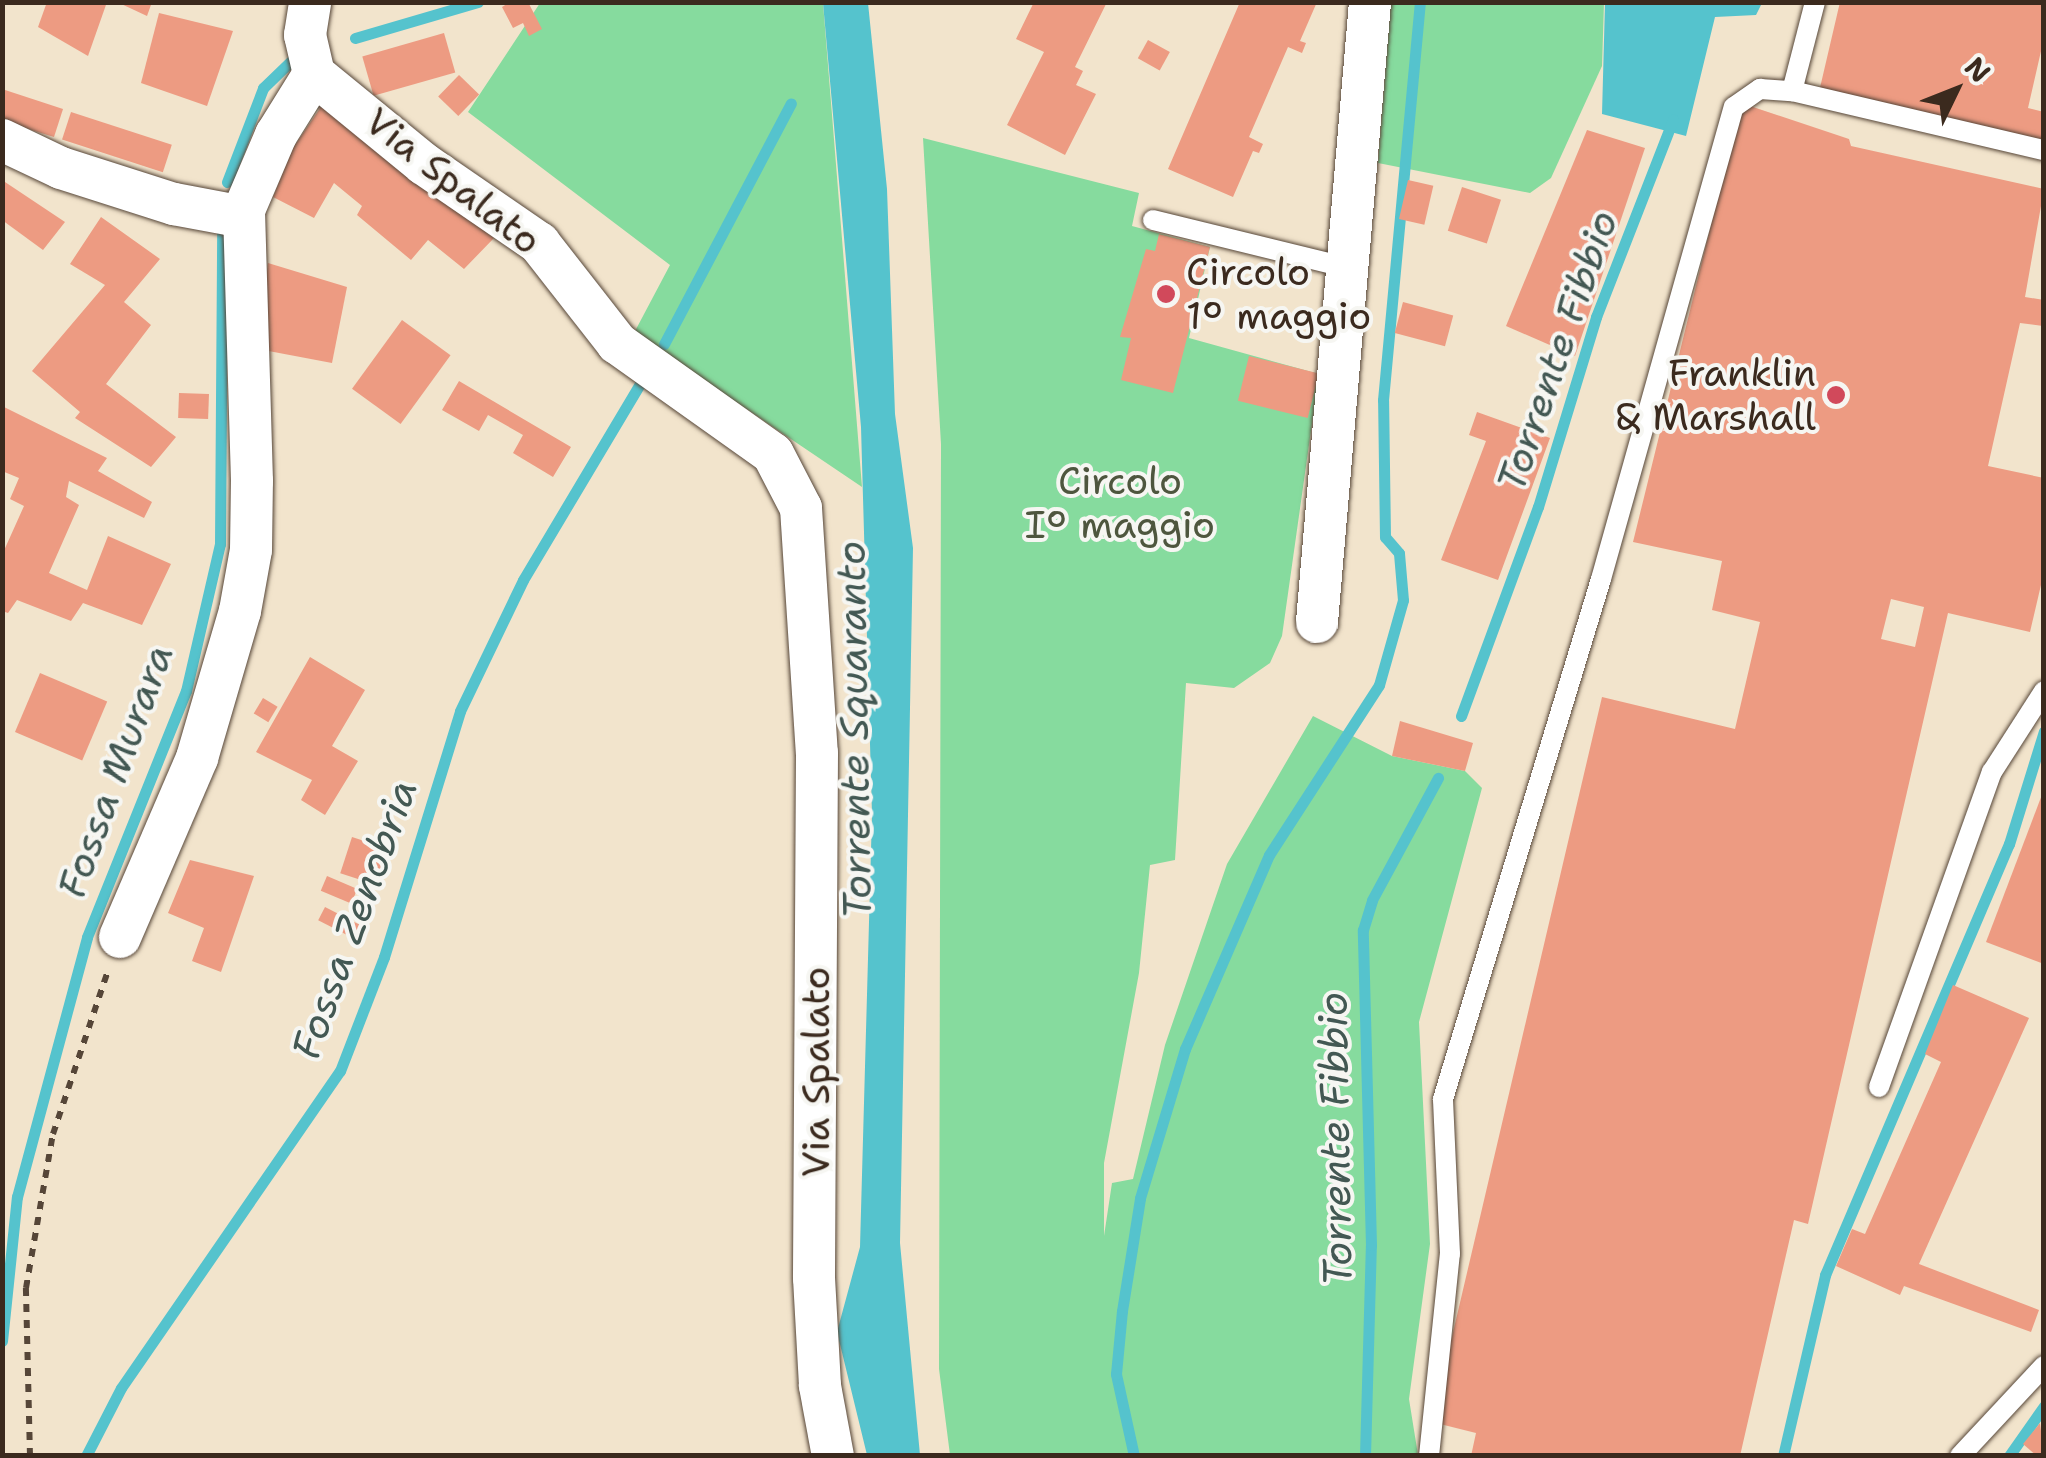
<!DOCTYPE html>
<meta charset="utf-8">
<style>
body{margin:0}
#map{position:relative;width:2046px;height:1458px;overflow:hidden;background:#f2e4cc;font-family:"Shantell Sans",sans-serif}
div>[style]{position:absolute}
.green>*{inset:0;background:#86db9e}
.water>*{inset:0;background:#55c3cd}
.stream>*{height:11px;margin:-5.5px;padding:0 5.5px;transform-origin:5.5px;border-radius:5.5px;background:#55c3cd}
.building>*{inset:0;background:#ed9b82;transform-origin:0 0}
.path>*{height:6px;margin-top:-3px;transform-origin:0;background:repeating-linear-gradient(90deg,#564638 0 8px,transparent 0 16px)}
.roads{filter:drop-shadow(0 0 2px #564638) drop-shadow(0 0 2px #564638)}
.lane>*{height:20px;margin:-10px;padding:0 10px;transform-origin:10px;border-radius:10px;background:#fff}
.street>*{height:42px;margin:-21px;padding:0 21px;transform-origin:21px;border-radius:21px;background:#fff}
.dots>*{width:28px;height:28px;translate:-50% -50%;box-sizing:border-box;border:5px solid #f6f6f2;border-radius:50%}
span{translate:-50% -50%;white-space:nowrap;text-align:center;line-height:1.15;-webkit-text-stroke:8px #f6f6f2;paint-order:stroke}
.street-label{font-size:38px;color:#3b2a1e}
.poi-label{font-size:38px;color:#3b2a1e}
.left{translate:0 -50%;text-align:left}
.right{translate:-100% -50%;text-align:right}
.park-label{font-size:38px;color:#4e563e}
.water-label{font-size:40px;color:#435853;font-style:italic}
.frame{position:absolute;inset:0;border:5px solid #3b2a1e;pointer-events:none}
.north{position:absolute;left:1906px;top:40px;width:100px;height:100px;-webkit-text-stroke:8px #f6f6f2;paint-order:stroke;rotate:47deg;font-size:28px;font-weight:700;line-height:40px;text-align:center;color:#3b2a1e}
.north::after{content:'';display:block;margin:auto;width:35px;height:45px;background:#3b2a1e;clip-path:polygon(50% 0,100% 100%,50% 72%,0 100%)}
</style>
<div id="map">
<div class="green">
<i style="clip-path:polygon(540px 3px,823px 3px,862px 487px,634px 333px,670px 265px,468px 112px)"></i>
<i style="clip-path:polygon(1391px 3px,1604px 3px,1602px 66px,1551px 178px,1530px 193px,1378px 163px)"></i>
<i style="clip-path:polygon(923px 138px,1139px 193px,1132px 226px,1210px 247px,1189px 338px,1319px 374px,1282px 636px,1270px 663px,1234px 688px,1186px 683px,1175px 860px,1150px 865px,1139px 973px,1104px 1163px,1104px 1236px,1112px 1183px,1133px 1179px,1165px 1045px,1227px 864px,1313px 716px,1392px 756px,1465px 771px,1482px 788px,1419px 1022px,1430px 1244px,1409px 1399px,1418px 1455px,950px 1455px,939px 1369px,941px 444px)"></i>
</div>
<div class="water">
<i style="clip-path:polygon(823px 3px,868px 3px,887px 189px,895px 414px,913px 548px,900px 1243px,920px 1455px,867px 1455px,837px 1332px,860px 1247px,872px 814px,861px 427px)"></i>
<i style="clip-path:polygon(1605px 3px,1605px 2px,1762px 3px,1756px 15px,1715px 17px,1686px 136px,1602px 114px)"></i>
</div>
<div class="stream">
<i style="left:355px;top:38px;width:128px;rotate:-16.3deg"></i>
<i style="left:227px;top:182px;width:101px;rotate:-69deg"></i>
<i style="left:263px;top:88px;width:43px;rotate:-44.1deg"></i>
<i style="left:664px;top:344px;width:272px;rotate:-62.2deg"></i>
<i style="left:1461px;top:716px;width:223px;rotate:-69.8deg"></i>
<i style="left:1538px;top:507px;width:199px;rotate:-73deg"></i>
<i style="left:1596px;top:317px;width:212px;rotate:-68.7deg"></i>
<i style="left:2px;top:1341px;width:145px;rotate:-84.1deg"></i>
<i style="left:17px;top:1197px;width:269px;rotate:-74.9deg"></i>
<i style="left:87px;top:937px;width:265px;rotate:-68.1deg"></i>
<i style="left:186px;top:691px;width:151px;rotate:-77deg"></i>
<i style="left:220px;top:544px;width:321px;rotate:-89.6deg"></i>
<i style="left:86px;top:1456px;width:76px;rotate:-62.8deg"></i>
<i style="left:121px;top:1388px;width:385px;rotate:-55.4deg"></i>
<i style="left:340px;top:1071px;width:122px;rotate:-68.9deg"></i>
<i style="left:384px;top:957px;width:257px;rotate:-72.8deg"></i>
<i style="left:460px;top:711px;width:145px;rotate:-64.3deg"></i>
<i style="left:523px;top:580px;width:233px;rotate:-59.2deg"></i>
<i style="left:1134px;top:1456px;width:84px;rotate:-102.4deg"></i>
<i style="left:1116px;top:1374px;width:63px;rotate:-84.6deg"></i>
<i style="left:1122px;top:1311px;width:114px;rotate:-80.9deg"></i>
<i style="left:1140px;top:1198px;width:156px;rotate:-73.2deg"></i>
<i style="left:1185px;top:1049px;width:211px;rotate:-66.6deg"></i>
<i style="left:1269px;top:855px;width:202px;rotate:-57.1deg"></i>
<i style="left:1379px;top:685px;width:88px;rotate:-74.2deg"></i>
<i style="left:1403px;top:600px;width:47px;rotate:-94.9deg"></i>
<i style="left:1399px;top:553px;width:21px;rotate:-131deg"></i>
<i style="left:1385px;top:537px;width:137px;rotate:-90.8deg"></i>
<i style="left:1383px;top:400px;width:400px;rotate:-84.7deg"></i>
<i style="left:1365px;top:1456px;width:211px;rotate:-88.4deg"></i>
<i style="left:1371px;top:1245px;width:315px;rotate:-91.5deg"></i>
<i style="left:1363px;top:930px;width:31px;rotate:-73deg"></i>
<i style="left:1372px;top:900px;width:139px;rotate:-61.6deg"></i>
<i style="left:1783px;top:1456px;width:186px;rotate:-76.9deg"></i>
<i style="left:1825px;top:1275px;width:469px;rotate:-66.9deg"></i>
<i style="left:2009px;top:844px;width:118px;rotate:-72.8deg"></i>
<i style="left:2009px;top:1456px;width:61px;rotate:-55deg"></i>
</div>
<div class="building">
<i style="clip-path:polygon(47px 2px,107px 2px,88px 56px,38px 27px)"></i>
<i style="clip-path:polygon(117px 2px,152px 2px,147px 16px)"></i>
<i style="clip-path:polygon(510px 2px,528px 2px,542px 29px,529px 36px,523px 23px,513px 28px,502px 7px)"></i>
<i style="clip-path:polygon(1034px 2px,1107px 2px,1075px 67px,1083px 71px,1076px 85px,1096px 94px,1065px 155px,1007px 125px,1044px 52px,1016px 39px)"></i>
<i style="clip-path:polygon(1240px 2px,1317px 2px,1300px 41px,1306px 43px,1302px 53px,1288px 47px,1249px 137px,1263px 144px,1259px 153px,1253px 151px,1233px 197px,1168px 169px)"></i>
<i style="clip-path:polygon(1840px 2px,2044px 2px,2044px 38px,2028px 108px,2044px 112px,2044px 142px,1819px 92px)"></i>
<i style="clip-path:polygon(159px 13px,233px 31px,207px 106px,141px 83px)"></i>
<i style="left:444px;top:33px;width:41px;height:85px;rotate:74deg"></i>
<i style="left:1148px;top:40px;width:25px;height:21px;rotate:29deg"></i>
<i style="left:459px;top:75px;width:28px;height:30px;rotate:44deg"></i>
<i style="clip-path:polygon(2px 89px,63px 109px,54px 137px,2px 121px)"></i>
<i style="clip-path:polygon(327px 98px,494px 238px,464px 269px,428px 240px,411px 260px,357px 215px,362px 206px,334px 183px,314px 218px,273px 197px,293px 148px)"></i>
<i style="clip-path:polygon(evenodd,1741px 103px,1849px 139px,1851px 146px,2044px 189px,2025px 297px,2044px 300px,2043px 326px,2020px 323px,1988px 466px,2044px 478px,2044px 572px,2030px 632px,1948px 613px,1808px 1224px,1794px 1220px,1740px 1456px,1471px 1456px,1476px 1433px,1432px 1422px,1602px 697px,1735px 729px,1760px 622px,1712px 610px,1722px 561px,1633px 542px,1741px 103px,1891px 599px,1924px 607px,1915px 647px,1881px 639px,1891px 599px)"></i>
<i style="left:71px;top:112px;width:106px;height:29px;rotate:18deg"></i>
<i style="clip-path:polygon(1587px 130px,1645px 148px,1575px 356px,1506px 326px)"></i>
<i style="clip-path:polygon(2px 180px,65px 222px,43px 250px,2px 220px)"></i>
<i style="left:1408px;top:180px;width:26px;height:40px;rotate:13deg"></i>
<i style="left:1462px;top:187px;width:41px;height:46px;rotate:18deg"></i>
<i style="clip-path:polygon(101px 217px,160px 259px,124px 302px,151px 325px,106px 384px,176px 437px,151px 467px,75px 418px,80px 412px,32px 371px,105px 285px,70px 264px)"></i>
<i style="clip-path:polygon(1159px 234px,1210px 247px,1173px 393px,1121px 380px,1131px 338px,1120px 337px,1146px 249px,1155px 251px)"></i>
<i style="clip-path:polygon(268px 263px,347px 287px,332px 363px,258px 349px)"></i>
<i style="left:1403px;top:302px;width:52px;height:32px;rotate:15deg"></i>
<i style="left:402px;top:320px;width:60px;height:85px;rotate:36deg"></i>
<i style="left:1249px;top:356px;width:72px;height:46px;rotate:14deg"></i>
<i style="clip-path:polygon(459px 381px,571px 447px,553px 477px,513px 453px,523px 435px,488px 415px,479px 431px,442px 410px)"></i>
<i style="left:179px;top:393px;width:30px;height:25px;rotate:2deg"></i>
<i style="clip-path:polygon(2px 406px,107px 458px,98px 471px,152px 502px,144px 518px,69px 481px,66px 497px,79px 505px,49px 573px,87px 590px,108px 536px,171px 564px,142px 625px,83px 603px,71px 621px,17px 600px,8px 613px,2px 611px,2px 555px,24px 506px,10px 499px,19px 478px,2px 471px)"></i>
<i style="clip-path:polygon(1477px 412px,1550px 438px,1498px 580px,1441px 560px,1486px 441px,1469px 435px)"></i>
<i style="clip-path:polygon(310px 657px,365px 690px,332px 746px,358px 761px,325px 815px,301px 800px,312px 780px,256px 752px)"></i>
<i style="left:40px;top:673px;width:73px;height:64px;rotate:23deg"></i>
<i style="left:263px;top:698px;width:17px;height:18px;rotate:31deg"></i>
<i style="clip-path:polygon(1400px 721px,1473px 743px,1465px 771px,1392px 756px)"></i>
<i style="clip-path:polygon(2043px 792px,2044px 792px,2044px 964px,1986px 942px)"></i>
<i style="left:352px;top:837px;width:39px;height:38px;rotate:18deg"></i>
<i style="clip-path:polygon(190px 860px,254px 876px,221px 972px,192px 961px,204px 928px,168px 913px)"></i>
<i style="left:327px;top:876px;width:33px;height:16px;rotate:23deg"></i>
<i style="left:325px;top:907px;width:45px;height:15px;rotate:27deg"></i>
<i style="clip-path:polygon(1953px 985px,2029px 1018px,1919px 1264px,2039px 1310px,2031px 1332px,1904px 1286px,1900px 1295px,1836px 1266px,1852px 1229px,1865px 1234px,1941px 1062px,1925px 1054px)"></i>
<i style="clip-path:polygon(2040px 1423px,2044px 1456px,2037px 1456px,2023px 1444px)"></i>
</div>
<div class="path">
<i style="left:30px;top:1456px;width:168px;rotate:-91.4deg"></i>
<i style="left:26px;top:1288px;width:156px;rotate:-80.1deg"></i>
<i style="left:53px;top:1134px;width:172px;rotate:-71.4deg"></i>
</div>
<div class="roads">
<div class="lane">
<i style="left:1792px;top:91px;width:92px;rotate:-75.5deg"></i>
<i style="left:1153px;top:220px;width:201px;rotate:13.8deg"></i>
<i style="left:1879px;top:1087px;width:335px;rotate:-70.3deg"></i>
<i style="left:1992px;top:772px;width:96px;rotate:-57.3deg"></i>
<i style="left:1429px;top:1456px;width:203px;rotate:-84.1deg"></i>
<i style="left:1450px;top:1254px;width:155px;rotate:-92.6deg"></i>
<i style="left:1443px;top:1099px;width:543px;rotate:-73.1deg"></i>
<i style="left:1601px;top:579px;width:490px;rotate:-74.3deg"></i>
<i style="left:1734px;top:107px;width:32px;rotate:-35deg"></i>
<i style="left:1760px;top:89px;width:32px;rotate:4deg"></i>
<i style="left:1792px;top:91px;width:259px;rotate:13.2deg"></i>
<i style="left:1960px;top:1456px;width:123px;rotate:-47deg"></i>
</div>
<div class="street">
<i style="left:314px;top:74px;width:142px;rotate:39.3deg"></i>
<i style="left:424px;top:164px;width:140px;rotate:34.5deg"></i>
<i style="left:539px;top:243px;width:127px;rotate:52deg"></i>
<i style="left:617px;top:343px;width:191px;rotate:35.4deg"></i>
<i style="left:773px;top:454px;width:61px;rotate:62.6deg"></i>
<i style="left:801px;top:508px;width:246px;rotate:86.3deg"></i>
<i style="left:817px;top:753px;width:525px;rotate:90.33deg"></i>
<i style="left:814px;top:1278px;width:108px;rotate:86.8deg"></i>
<i style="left:820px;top:1386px;width:71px;rotate:79.5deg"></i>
<i style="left:2px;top:140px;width:65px;rotate:25.4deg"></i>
<i style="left:61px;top:168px;width:119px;rotate:17.7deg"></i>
<i style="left:174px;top:204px;width:59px;rotate:10.7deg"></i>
<i style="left:232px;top:215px;width:13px;rotate:-23deg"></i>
<i style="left:1317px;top:622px;width:622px;rotate:-85.11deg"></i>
<i style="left:120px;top:937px;width:195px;rotate:-66.7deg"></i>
<i style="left:197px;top:758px;width:153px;rotate:-73.7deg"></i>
<i style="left:240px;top:611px;width:62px;rotate:-79.8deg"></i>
<i style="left:251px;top:550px;width:69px;rotate:-89.2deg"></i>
<i style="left:252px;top:481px;width:271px;rotate:-91.7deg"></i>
<i style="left:244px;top:210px;width:82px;rotate:-66.9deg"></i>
<i style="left:276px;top:135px;width:72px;rotate:-58.1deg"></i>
<i style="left:314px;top:74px;width:40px;rotate:-103deg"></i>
<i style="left:305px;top:35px;width:33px;rotate:-81deg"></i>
</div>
</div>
<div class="dots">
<i style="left:1166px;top:294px;background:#d1495b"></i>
<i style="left:1836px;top:395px;background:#d1495b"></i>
</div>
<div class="street-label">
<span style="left:453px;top:181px;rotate:38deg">Via Spalato</span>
<span style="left:816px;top:1072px;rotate:-90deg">Via Spalato</span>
</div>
<div class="poi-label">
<span class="left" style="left:1186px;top:294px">Circolo<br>1° maggio</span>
<span class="right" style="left:1816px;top:395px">Franklin<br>&amp; Marshall</span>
</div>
<div class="park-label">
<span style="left:1120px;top:503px">Circolo<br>I° maggio</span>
</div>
<div class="water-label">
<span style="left:1557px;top:351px;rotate:-71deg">Torrente Fibbio</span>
<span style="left:854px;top:730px;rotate:-91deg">Torrente Squaranto</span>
<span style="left:115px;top:771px;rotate:-70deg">Fossa Murara</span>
<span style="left:354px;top:919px;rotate:-70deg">Fossa Zenobria</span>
<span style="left:1335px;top:1139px;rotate:-91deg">Torrente Fibbio</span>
</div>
<div class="frame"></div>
<div class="north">N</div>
</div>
